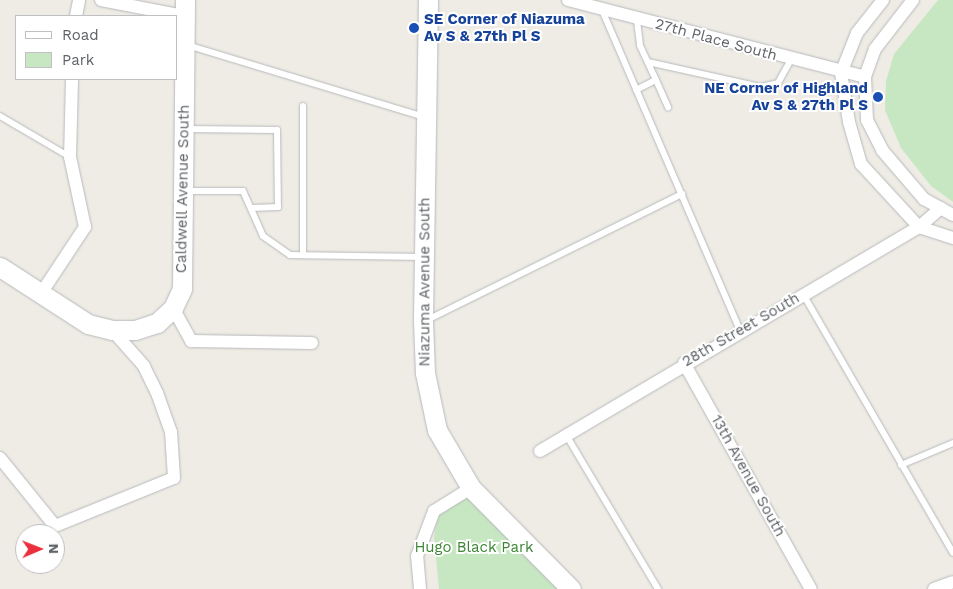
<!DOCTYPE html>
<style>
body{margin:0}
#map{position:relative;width:953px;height:589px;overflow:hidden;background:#efece5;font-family:"Work Sans",sans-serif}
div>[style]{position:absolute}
.green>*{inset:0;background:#c7e7c2}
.roads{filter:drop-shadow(0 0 1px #b6b9bc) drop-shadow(0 0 1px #b6b9bc)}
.lane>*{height:6px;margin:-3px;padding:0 3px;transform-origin:3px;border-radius:3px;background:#fff}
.street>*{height:12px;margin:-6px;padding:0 6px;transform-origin:6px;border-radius:6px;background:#fff}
.secondary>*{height:19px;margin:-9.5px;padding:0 9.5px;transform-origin:9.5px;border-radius:9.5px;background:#fff}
.dots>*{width:14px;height:14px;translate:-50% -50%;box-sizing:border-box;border:2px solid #fff;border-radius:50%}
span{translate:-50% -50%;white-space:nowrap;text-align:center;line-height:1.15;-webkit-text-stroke:4px #fff;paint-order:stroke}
.transit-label{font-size:15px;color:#164399;font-weight:700}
.left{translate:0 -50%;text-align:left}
.right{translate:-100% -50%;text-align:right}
.street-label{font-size:15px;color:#5d6266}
.park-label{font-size:15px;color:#3d8534}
.legend{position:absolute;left:15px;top:15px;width:162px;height:65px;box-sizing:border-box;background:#fff;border:1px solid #bec0c2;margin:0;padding:6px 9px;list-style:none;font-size:15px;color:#5d6266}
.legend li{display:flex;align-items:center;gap:10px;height:25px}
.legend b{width:25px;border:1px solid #bec0c2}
.north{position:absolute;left:15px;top:524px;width:50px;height:50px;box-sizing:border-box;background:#fff;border:1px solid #bec0c2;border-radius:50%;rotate:89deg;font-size:14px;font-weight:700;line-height:20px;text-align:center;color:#5d6266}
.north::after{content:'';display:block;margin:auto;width:18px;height:22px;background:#eb303d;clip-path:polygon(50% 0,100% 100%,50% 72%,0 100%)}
</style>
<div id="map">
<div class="green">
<i style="clip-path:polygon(938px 0,953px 0,953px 202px,931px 186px,901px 148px,885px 110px,886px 81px,894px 54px)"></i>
<i style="clip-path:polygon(473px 495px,570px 589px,439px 589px,434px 537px,438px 514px)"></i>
</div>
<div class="roads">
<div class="lane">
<i style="left:602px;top:10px;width:349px;rotate:66.7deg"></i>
<i style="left:187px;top:45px;width:248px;rotate:16.9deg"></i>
<i style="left:648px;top:62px;width:116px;rotate:12.5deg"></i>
<i style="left:761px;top:87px;width:17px;rotate:-13deg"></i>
<i style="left:778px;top:83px;width:26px;rotate:-61deg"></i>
<i style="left:656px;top:80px;width:30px;rotate:66deg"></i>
<i style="left:636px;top:90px;width:22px;rotate:-27deg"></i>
<i style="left:656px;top:80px;width:38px;rotate:-115deg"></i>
<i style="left:640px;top:45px;width:26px;rotate:-97deg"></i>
<i style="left:0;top:116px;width:81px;rotate:30.4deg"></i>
<i style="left:186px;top:129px;width:91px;rotate:0.6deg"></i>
<i style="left:277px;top:130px;width:77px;rotate:89.3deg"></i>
<i style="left:278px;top:207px;width:27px;rotate:178deg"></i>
<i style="left:186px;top:191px;width:57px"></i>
<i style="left:243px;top:191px;width:49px;rotate:66deg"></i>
<i style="left:263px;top:236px;width:33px;rotate:35deg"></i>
<i style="left:290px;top:255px;width:132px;rotate:0.9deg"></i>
<i style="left:303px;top:255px;width:149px;rotate:-90deg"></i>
<i style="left:803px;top:294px;width:299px;rotate:59.9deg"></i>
<i style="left:425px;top:321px;width:287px;rotate:-26.3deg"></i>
<i style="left:565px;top:433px;width:182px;rotate:59.2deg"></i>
<i style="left:901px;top:465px;width:56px;rotate:-22.9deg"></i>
</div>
<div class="street">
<i style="left:101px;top:0;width:85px;rotate:10.9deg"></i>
<i style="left:568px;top:0;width:307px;rotate:14.5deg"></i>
<i style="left:883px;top:0;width:42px;rotate:128.2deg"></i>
<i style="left:857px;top:33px;width:43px;rotate:111.8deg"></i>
<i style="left:841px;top:73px;width:50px;rotate:80.7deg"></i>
<i style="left:849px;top:122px;width:44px;rotate:74.1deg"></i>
<i style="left:861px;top:164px;width:86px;rotate:47.4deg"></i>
<i style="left:919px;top:227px;width:36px;rotate:18deg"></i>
<i style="left:913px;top:0;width:62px;rotate:127.8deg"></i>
<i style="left:875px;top:49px;width:30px;rotate:110deg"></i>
<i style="left:865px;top:77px;width:43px;rotate:87.3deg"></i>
<i style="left:867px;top:120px;width:34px;rotate:63deg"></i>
<i style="left:882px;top:150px;width:65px;rotate:49.4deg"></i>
<i style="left:924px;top:199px;width:33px;rotate:29deg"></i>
<i style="left:76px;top:16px;width:16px;rotate:-79deg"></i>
<i style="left:40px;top:295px;width:82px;rotate:-56.5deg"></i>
<i style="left:85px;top:227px;width:72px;rotate:-102.1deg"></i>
<i style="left:70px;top:157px;width:78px;rotate:-88.5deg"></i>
<i style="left:173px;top:308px;width:38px;rotate:61deg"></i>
<i style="left:191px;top:341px;width:121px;rotate:0.9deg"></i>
<i style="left:684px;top:363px;width:259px;rotate:60.7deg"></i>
<i style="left:540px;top:451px;width:440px;rotate:-30.6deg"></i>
<i style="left:919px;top:227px;width:29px;rotate:-41deg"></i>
<i style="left:0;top:458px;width:87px;rotate:51deg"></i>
<i style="left:55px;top:526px;width:128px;rotate:-22deg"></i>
<i style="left:174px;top:478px;width:46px;rotate:-93.7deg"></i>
<i style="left:171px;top:432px;width:41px;rotate:-109.7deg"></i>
<i style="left:157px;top:393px;width:30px;rotate:-116deg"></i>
<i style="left:144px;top:366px;width:48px;rotate:-131.6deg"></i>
<i style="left:420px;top:589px;width:33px;rotate:-95deg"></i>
<i style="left:417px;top:556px;width:48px;rotate:-69.3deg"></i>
<i style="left:434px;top:511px;width:44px;rotate:-31.9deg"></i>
<i style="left:934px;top:589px;width:20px;rotate:-20deg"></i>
</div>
<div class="secondary">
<i style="left:428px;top:0;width:321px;rotate:90.9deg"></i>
<i style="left:423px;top:321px;width:52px;rotate:87.8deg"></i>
<i style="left:425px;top:373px;width:58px;rotate:78.1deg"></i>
<i style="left:437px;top:430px;width:67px;rotate:59.6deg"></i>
<i style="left:471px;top:488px;width:142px;rotate:45.3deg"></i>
<i style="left:0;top:267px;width:105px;rotate:32.9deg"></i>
<i style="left:88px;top:324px;width:25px;rotate:14deg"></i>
<i style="left:112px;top:330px;width:23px"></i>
<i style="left:135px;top:330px;width:23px;rotate:-18deg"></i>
<i style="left:157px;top:323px;width:22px;rotate:-43deg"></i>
<i style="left:173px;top:308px;width:21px;rotate:-65deg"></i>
<i style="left:182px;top:289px;width:289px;rotate:-89.4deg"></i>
</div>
</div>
<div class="dots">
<i style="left:414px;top:28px;background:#1a4fb4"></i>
<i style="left:878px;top:97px;background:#1a4fb4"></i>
</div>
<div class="transit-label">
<span class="left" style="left:424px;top:28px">SE Corner of Niazuma<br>Av S &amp; 27th Pl S</span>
<span class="right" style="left:868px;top:97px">NE Corner of Highland<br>Av S &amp; 27th Pl S</span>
</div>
<div class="street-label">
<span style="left:716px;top:40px;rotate:15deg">27th Place South</span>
<span style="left:183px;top:189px;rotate:-89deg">Caldwell Avenue South</span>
<span style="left:425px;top:282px;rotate:-90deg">Niazuma Avenue South</span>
<span style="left:741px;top:330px;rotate:-30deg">28th Street South</span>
<span style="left:748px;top:476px;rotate:61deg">13th Avenue South</span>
</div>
<div class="park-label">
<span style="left:474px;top:548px">Hugo Black Park</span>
</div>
<ul class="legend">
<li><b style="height:6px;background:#fff"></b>Road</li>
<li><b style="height:14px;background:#c7e7c2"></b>Park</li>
</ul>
<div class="north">N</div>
</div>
